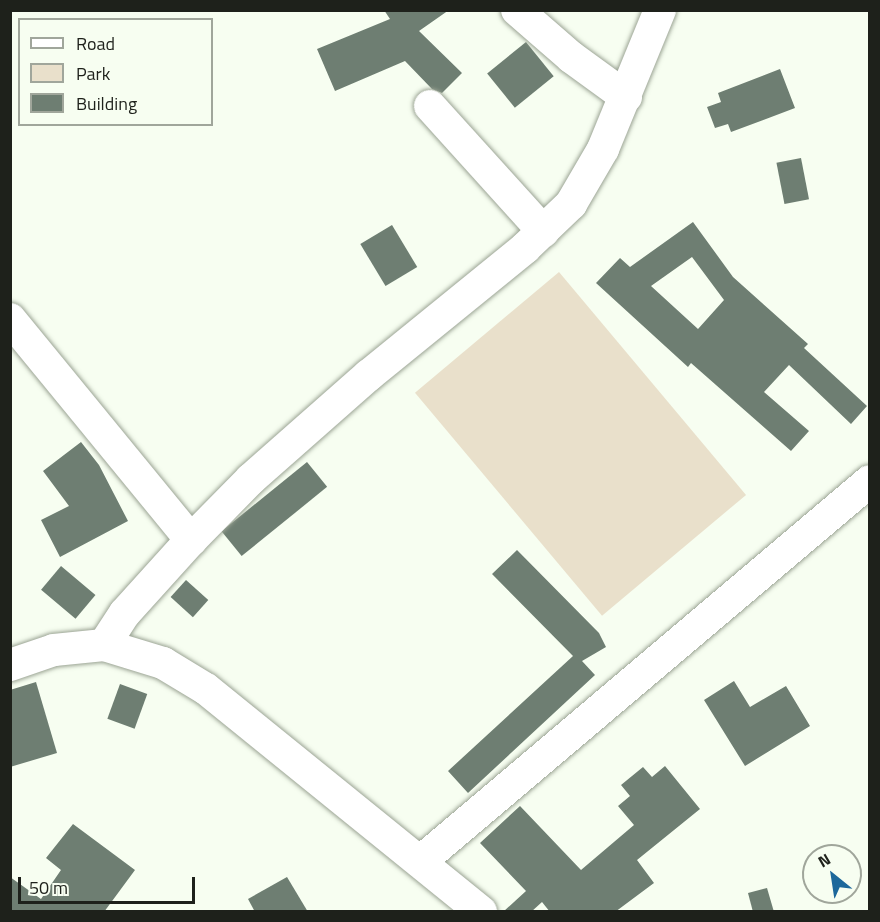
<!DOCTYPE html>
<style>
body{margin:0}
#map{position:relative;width:880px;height:922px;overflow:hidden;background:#f7fef1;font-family:"Titillium Web",sans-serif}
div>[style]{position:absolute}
.green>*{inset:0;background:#e9e0cb;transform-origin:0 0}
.building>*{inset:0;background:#6e7e72;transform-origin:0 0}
.roads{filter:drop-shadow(0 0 2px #9ba494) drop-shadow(0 0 2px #9ba494)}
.minor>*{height:32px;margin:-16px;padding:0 16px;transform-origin:16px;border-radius:16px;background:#fff}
span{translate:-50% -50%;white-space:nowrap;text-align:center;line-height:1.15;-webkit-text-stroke:4.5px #f7fef1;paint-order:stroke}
.frame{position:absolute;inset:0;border:12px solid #1e211b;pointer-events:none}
.legend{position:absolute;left:18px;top:18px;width:195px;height:108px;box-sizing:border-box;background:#f7fef1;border:2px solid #a0a69b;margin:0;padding:8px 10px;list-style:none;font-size:18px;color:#1e211b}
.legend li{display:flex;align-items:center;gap:12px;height:30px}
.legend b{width:30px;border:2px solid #a0a69b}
.north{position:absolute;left:802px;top:844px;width:60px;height:60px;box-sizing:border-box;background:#f7fef1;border:2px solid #a0a69b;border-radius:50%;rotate:330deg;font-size:16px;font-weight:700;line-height:24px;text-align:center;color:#1e211b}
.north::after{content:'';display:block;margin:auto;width:21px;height:27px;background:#1d689b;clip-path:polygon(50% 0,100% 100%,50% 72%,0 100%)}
.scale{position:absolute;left:18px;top:877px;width:177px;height:27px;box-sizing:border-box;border:3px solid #1e211b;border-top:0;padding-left:8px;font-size:18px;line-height:21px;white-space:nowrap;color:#1e211b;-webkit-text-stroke:4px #f7fef1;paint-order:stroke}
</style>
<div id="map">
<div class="green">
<i style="left:559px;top:272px;width:291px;height:188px;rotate:50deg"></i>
</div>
<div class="building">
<i style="clip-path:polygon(384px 10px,449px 10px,419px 31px,462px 73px,442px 93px,432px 89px,405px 61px,335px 91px,317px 49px,390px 19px)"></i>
<i style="left:526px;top:42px;width:44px;height:50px;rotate:51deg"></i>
<i style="clip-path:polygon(780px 69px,795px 108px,731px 132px,728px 124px,715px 128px,707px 107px,721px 102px,718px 93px)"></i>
<i style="left:801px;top:158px;width:42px;height:25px;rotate:79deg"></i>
<i style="clip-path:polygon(evenodd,693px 222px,733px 277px,808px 344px,804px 348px,867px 406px,851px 424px,789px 365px,764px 392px,809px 431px,791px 451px,691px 363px,688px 367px,596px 283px,620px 258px,630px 267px,693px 222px,692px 257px,724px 300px,698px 329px,651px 286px,692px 257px)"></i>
<i style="left:392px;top:225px;width:49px;height:37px;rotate:59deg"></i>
<i style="clip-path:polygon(81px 442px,99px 465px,128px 521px,60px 557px,41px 520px,69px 506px,43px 471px)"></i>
<i style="left:307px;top:462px;width:32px;height:110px;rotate:51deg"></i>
<i style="clip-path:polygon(517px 550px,599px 633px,606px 647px,582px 661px,595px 675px,468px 793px,448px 771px,573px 656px,492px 574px)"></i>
<i style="left:61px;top:566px;width:45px;height:31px;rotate:40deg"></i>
<i style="left:186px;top:580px;width:30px;height:23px;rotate:42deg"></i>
<i style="clip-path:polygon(734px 681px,750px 707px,786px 686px,810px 726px,745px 766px,704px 700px)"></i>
<i style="clip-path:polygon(36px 682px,57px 753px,10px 767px,10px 690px)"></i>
<i style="left:120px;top:684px;width:29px;height:37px;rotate:20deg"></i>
<i style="clip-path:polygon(665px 766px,700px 809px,637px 860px,654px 883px,615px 912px,550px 912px,542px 902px,531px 912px,503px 912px,526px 891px,480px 843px,520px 806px,581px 870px,634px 825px,618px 806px,630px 796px,621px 785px,643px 767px,652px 777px)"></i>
<i style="clip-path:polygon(73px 824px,135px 870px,104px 912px,10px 912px,10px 877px,41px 899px,61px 870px,46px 858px)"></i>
<i style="clip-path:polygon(287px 877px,308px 912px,255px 912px,248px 899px)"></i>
<i style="clip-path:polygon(767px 888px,774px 912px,753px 912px,748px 893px)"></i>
</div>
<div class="roads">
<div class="minor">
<i style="left:517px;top:10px;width:72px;rotate:41deg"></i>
<i style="left:571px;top:57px;width:68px;rotate:36deg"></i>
<i style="left:430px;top:106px;width:169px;rotate:47.9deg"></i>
<i style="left:10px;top:319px;width:286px;rotate:50.7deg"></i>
<i style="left:104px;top:645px;width:38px;rotate:-57deg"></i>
<i style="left:125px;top:613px;width:98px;rotate:-47.9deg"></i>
<i style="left:191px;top:540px;width:86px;rotate:-45.5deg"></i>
<i style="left:251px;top:479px;width:157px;rotate:-41.4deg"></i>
<i style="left:369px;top:375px;width:201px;rotate:-39.1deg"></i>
<i style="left:525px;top:248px;width:64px;rotate:-43.7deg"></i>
<i style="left:571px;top:204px;width:64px;rotate:-59.8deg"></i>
<i style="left:603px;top:149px;width:150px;rotate:-67.7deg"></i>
<i style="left:10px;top:665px;width:46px;rotate:-18.8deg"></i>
<i style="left:54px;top:650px;width:50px;rotate:-5.7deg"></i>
<i style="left:104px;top:645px;width:62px;rotate:17deg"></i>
<i style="left:163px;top:663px;width:50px;rotate:31.2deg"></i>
<i style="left:206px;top:689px;width:354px;rotate:39deg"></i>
<i style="left:421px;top:861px;width:588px;rotate:-40.24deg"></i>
</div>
</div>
<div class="frame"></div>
<ul class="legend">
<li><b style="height:8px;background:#fff"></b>Road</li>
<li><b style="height:16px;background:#e9e0cb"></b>Park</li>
<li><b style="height:16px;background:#6e7e72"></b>Building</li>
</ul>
<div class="north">N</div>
<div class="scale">50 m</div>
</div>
